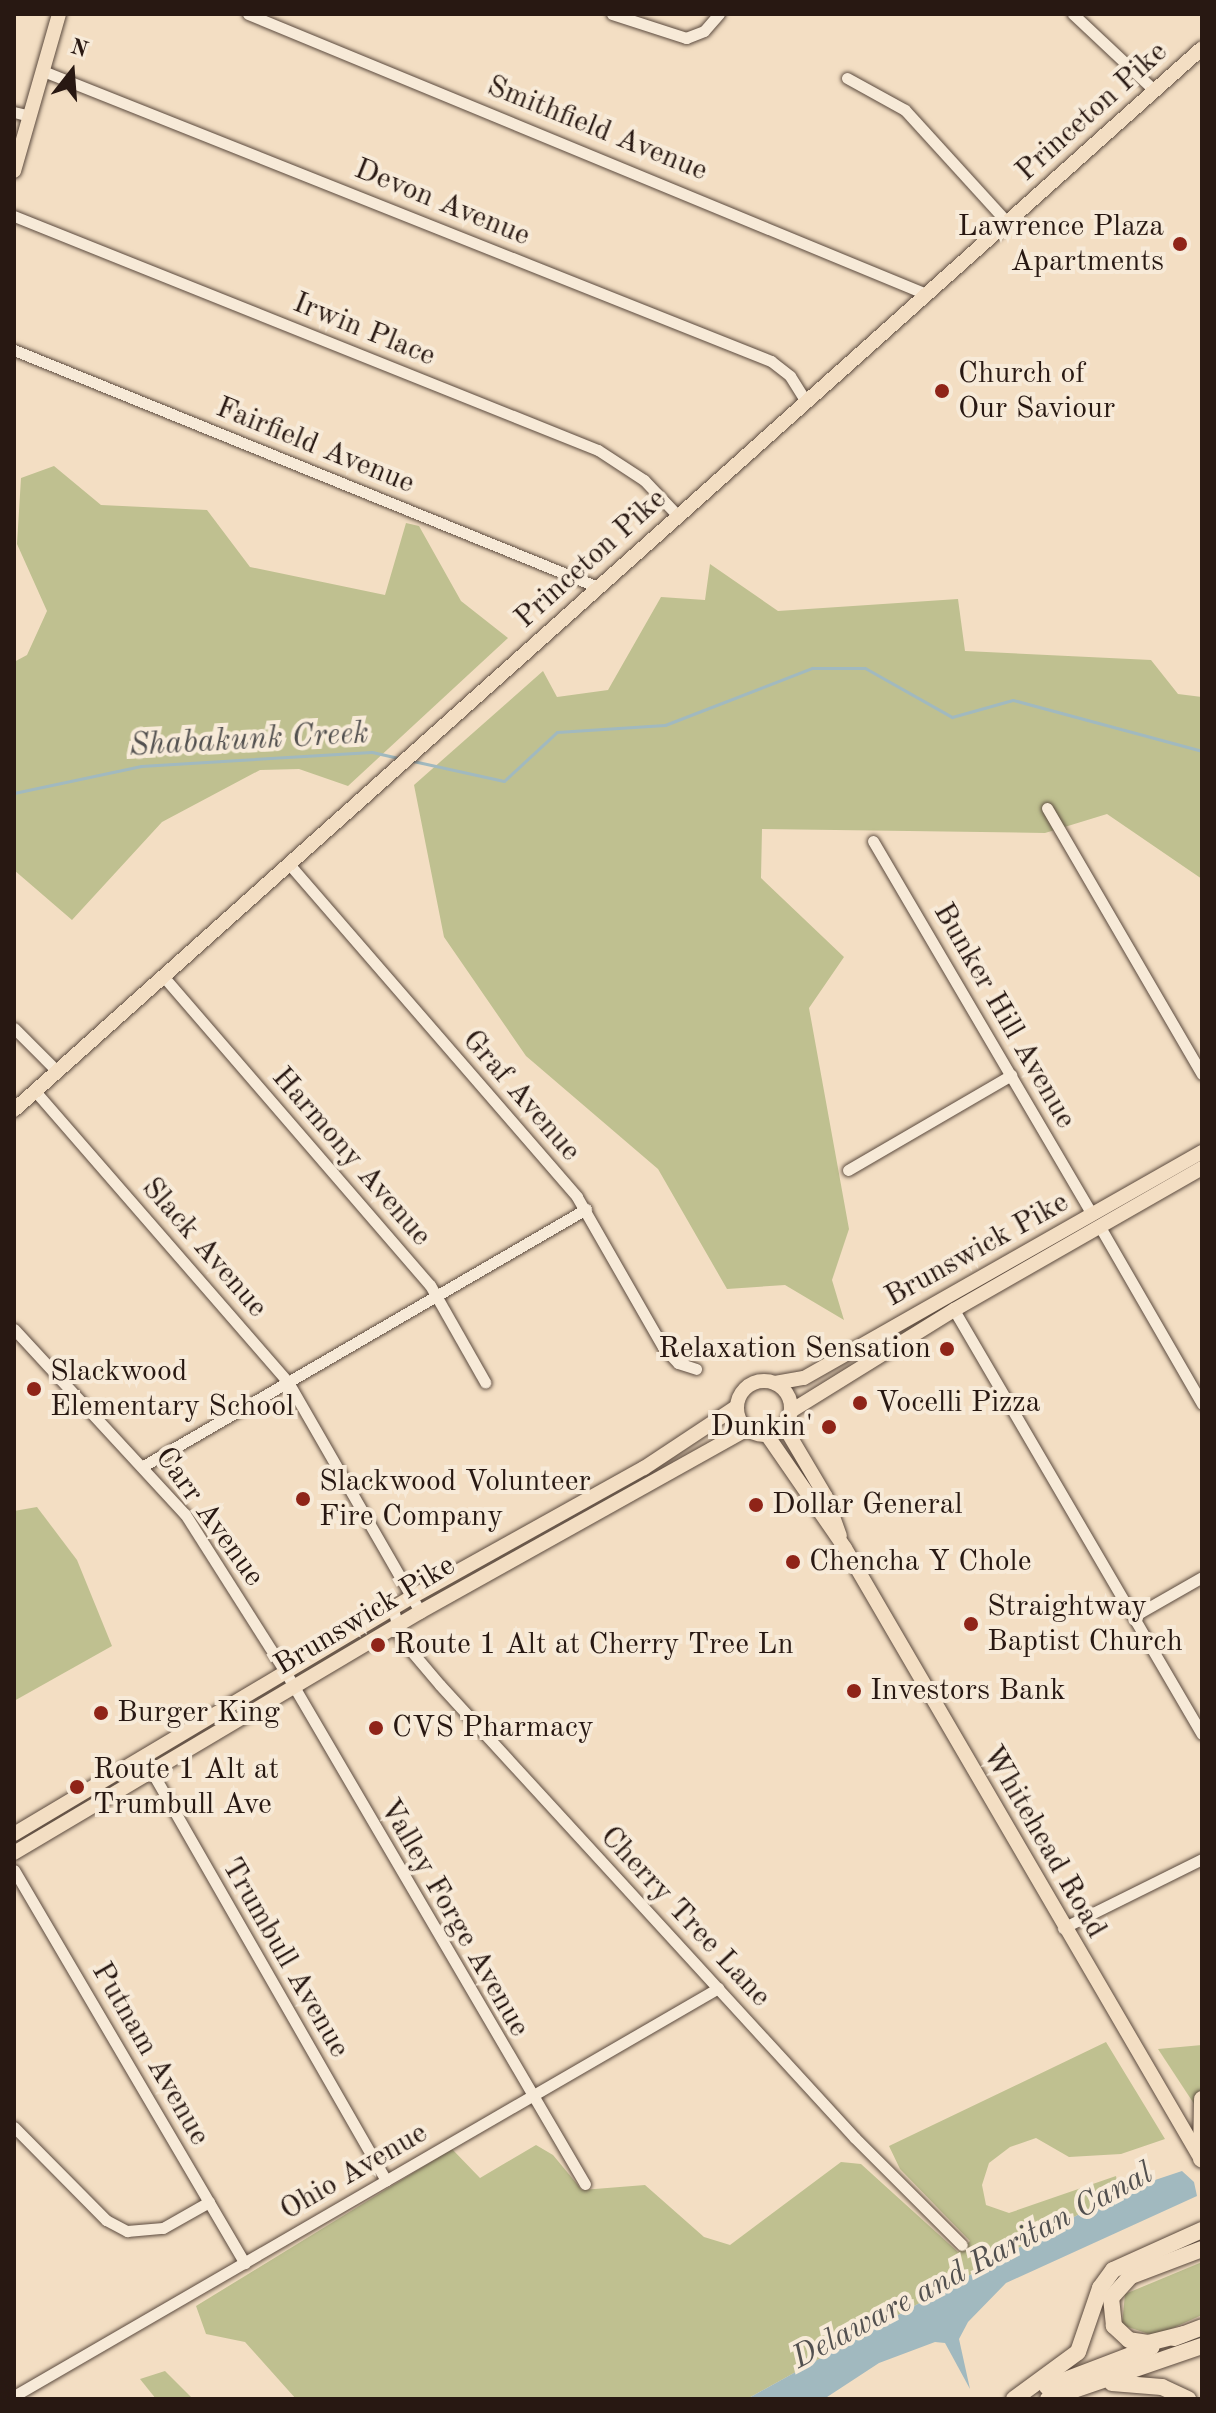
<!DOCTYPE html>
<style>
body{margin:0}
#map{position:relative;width:1216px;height:2413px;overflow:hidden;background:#f3dec3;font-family:"Old Standard TT",serif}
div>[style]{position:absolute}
.green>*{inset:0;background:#bfc090}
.water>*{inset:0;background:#a1b9bf}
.stream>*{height:3px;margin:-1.5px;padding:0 1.5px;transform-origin:1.5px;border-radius:1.5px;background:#a1b9bf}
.roads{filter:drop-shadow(0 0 2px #5b4a3e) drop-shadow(0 0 2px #5b4a3e)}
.minor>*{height:11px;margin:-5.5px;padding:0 5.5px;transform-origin:5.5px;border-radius:5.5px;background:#f7ead8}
.major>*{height:14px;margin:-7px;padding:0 7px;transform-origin:7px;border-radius:7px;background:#f3dec3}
.major>.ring{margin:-7px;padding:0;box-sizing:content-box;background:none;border:14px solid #f3dec3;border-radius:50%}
.highway>*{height:16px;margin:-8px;padding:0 8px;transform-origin:8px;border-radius:8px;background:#f3dec3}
.dots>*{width:22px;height:22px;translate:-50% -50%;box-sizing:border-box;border:4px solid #f7ead8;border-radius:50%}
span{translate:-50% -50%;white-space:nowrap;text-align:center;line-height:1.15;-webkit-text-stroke:8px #f7ead8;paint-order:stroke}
.street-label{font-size:30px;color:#281812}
.poi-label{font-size:30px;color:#281812}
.right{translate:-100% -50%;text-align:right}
.left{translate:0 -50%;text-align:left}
.water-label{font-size:32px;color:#52504f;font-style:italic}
.frame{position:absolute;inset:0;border:16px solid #281812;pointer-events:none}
.north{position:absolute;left:32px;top:32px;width:80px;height:80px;-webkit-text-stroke:6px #f7ead8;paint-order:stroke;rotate:17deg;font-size:22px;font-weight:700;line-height:32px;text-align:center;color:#281812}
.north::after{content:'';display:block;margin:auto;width:28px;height:36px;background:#281812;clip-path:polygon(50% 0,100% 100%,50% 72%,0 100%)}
</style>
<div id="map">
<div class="green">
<i style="clip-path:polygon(54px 466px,101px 505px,207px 510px,250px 567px,385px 595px,406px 523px,419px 526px,461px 601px,508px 638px,348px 786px,299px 769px,260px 770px,162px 822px,72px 920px,14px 870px,14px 662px,27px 655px,47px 611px,17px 544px,21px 478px)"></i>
<i style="clip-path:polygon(710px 564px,778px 611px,958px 599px,965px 651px,1151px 660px,1178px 694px,1202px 697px,1202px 879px,1107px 814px,1045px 833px,762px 829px,761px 878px,844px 957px,809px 1008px,849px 1229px,832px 1280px,844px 1320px,785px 1285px,727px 1289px,658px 1169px,526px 1056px,444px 937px,414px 785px,543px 671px,557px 697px,608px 690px,661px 597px,705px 600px)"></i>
<i style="clip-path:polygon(37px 1507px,77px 1560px,112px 1646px,14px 1701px,14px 1511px)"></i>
<i style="clip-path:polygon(1106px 2042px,1165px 2139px,1121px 2154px,1069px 2157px,1036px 2138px,1010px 2147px,989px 2163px,982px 2185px,986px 2205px,1009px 2213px,1116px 2176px,1119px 2192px,747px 2399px,296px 2399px,245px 2342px,206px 2334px,196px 2306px,452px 2149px,480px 2178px,536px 2145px,553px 2155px,582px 2190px,645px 2185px,704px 2237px,730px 2245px,841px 2162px,861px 2164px,958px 2252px,970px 2241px,900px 2169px,889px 2146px)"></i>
<i style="clip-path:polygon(1202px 2045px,1202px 2116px,1158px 2049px)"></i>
<i style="clip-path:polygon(1202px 2262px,1202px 2315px,1155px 2336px,1122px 2325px,1125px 2294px)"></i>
<i style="clip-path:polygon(165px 2371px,193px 2399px,156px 2399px,140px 2379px)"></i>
</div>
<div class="water">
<i style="clip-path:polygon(1182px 2171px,1194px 2182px,1197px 2196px,1006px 2283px,968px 2322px,959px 2339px,970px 2389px,945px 2343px,935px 2342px,879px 2363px,824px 2399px,747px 2399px,1119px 2192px)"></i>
</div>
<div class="stream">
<i style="left:413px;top:761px;width:93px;rotate:12.4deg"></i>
<i style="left:504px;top:781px;width:72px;rotate:-42.8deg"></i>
<i style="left:557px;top:732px;width:108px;rotate:-3.7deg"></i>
<i style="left:665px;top:725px;width:158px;rotate:-21.2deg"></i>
<i style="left:812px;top:668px;width:53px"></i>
<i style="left:865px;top:668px;width:100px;rotate:29.4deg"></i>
<i style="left:952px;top:717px;width:63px;rotate:-15.6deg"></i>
<i style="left:1013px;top:700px;width:196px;rotate:15.1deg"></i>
<i style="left:14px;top:793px;width:130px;rotate:-12deg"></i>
<i style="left:141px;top:766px;width:231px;rotate:-3.5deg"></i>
<i style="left:372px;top:752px;width:27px;rotate:13deg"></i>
</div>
<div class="roads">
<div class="minor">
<i style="left:248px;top:14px;width:734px;rotate:22.44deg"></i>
<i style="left:612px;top:14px;width:78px;rotate:18deg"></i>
<i style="left:686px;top:38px;width:19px;rotate:-21deg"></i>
<i style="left:704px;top:31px;width:23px;rotate:-49deg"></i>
<i style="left:1073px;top:14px;width:111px;rotate:43.2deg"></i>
<i style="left:43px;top:71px;width:784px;rotate:21.72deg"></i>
<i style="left:771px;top:361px;width:24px;rotate:38deg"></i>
<i style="left:790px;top:376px;width:31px;rotate:58deg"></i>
<i style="left:847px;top:78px;width:66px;rotate:28.9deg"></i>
<i style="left:905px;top:110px;width:151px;rotate:47.7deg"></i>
<i style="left:14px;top:112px;width:16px;rotate:14deg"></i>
<i style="left:14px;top:216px;width:629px;rotate:21.84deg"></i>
<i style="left:598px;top:450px;width:55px;rotate:33.1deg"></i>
<i style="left:644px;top:480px;width:50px;rotate:46.6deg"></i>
<i style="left:14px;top:350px;width:630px;rotate:22.09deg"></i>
<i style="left:1047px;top:808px;width:308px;rotate:59.8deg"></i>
<i style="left:873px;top:841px;width:433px;rotate:59.6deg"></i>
<i style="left:289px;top:864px;width:440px;rotate:49.1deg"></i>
<i style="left:577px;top:1197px;width:173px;rotate:60.2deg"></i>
<i style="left:663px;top:1347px;width:22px;rotate:47deg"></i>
<i style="left:678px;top:1363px;width:19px;rotate:18deg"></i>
<i style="left:163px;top:976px;width:408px;rotate:49.2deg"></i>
<i style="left:430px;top:1285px;width:112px;rotate:60.4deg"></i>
<i style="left:14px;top:1028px;width:61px;rotate:45deg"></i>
<i style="left:35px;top:1091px;width:386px;rotate:49deg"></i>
<i style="left:288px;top:1382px;width:265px;rotate:60.1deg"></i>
<i style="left:848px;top:1170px;width:189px;rotate:-30.2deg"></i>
<i style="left:1100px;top:1227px;width:204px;rotate:60deg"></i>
<i style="left:954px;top:1310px;width:491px;rotate:59.7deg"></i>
<i style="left:14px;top:1329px;width:252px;rotate:47.3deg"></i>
<i style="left:185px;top:1514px;width:188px;rotate:57.6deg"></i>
<i style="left:286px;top:1673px;width:592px;rotate:59.67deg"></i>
<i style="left:145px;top:1465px;width:510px;rotate:-30.14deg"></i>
<i style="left:393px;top:1609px;width:31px;rotate:75deg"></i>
<i style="left:401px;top:1639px;width:60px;rotate:49.7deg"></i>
<i style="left:440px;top:1685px;width:614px;rotate:47.51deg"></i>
<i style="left:855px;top:2138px;width:151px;rotate:45deg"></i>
<i style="left:1134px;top:1616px;width:78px;rotate:-29.8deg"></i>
<i style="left:144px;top:1758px;width:487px;rotate:60.2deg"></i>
<i style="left:14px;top:1870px;width:456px;rotate:59.6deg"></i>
<i style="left:1063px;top:1928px;width:155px;rotate:-26.4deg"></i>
<i style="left:14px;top:2127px;width:131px;rotate:45.3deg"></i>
<i style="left:106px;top:2220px;width:24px;rotate:28deg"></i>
<i style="left:127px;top:2231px;width:36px;rotate:-5deg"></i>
<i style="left:163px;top:2228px;width:53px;rotate:-29.5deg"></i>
<i style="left:14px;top:2396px;width:814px;rotate:-30.09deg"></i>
</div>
<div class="major">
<i style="left:14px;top:171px;width:163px;rotate:-74deg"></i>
<i style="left:14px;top:1110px;width:1593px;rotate:-41.79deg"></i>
<i class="ring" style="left:737px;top:1381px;width:40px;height:40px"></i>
<i style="left:775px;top:1383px;width:29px;rotate:-10deg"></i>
<i style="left:804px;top:1378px;width:458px;rotate:-29.6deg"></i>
<i style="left:791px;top:1411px;width:192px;rotate:-31.8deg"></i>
<i style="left:954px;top:1310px;width:286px;rotate:-29.8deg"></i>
<i style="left:784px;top:1426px;width:82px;rotate:59.4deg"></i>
<i style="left:826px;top:1497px;width:41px;rotate:70.3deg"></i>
<i style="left:767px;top:1435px;width:137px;rotate:55.4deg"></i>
<i style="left:845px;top:1548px;width:709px;rotate:59.78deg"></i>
<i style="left:14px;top:1834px;width:463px;rotate:-30.8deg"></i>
<i style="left:412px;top:1597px;width:265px;rotate:-29.1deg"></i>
<i style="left:644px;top:1468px;width:110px;rotate:-33.5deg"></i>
<i style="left:14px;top:1853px;width:472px;rotate:-30.7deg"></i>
<i style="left:420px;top:1612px;width:373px;rotate:-29.2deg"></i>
</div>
<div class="highway">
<i style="left:1201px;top:2159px;width:60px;rotate:-89deg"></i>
<i style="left:1184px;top:2334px;width:37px;rotate:166deg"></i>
<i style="left:1148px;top:2343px;width:19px;rotate:-171deg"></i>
<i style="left:1129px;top:2340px;width:21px;rotate:-137deg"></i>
<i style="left:1114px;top:2326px;width:28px;rotate:-96deg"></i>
<i style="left:1111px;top:2298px;width:30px;rotate:-48deg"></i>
<i style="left:1131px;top:2276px;width:76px;rotate:-20.8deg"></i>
<i style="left:1174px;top:2338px;width:30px;rotate:-21deg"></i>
<i style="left:1112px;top:2383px;width:50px;rotate:4.6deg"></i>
<i style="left:1162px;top:2387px;width:29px;rotate:25deg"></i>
<i style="left:1047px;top:2387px;width:112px;rotate:-20.9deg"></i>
<i style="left:1014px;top:2399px;width:79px;rotate:-36.3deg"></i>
<i style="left:1078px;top:2352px;width:68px;rotate:-71deg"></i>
<i style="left:1100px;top:2288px;width:22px;rotate:-54deg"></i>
<i style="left:1113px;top:2270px;width:98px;rotate:-24.2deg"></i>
<i style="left:1048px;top:2399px;width:163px;rotate:-19deg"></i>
</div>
</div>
<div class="dots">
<i style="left:1180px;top:244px;background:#8f2418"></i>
<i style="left:942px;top:391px;background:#8f2418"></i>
<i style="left:947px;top:1349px;background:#8f2418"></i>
<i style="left:34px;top:1389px;background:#8f2418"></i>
<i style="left:860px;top:1403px;background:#8f2418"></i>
<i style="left:829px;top:1427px;background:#8f2418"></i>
<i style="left:303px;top:1499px;background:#8f2418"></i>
<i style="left:756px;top:1505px;background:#8f2418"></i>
<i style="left:793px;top:1562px;background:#8f2418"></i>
<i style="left:971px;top:1624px;background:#8f2418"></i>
<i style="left:378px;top:1645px;background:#8f2418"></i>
<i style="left:854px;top:1691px;background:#8f2418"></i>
<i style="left:101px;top:1713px;background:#8f2418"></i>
<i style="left:376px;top:1728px;background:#8f2418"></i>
<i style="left:77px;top:1787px;background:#8f2418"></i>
</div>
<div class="street-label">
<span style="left:1092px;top:112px;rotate:-42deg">Princeton Pike</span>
<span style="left:597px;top:129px;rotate:22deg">Smithfield Avenue</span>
<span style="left:442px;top:203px;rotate:22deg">Devon Avenue</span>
<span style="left:364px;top:330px;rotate:22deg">Irwin Place</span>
<span style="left:315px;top:446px;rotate:22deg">Fairfield Avenue</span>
<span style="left:591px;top:559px;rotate:-42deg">Princeton Pike</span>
<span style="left:1004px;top:1016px;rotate:60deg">Bunker Hill Avenue</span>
<span style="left:521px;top:1096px;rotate:49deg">Graf Avenue</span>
<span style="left:351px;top:1157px;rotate:49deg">Harmony Avenue</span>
<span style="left:204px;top:1248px;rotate:49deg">Slack Avenue</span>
<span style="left:977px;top:1250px;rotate:-29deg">Brunswick Pike</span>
<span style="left:209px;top:1517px;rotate:54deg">Carr Avenue</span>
<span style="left:365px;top:1616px;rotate:-31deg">Brunswick Pike</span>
<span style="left:1044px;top:1842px;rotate:60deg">Whitehead Road</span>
<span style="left:685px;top:1917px;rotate:47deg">Cherry Tree Lane</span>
<span style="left:454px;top:1918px;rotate:60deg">Valley Forge Avenue</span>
<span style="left:285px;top:1958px;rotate:60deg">Trumbull Avenue</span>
<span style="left:150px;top:2054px;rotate:60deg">Putnam Avenue</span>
<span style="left:354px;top:2172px;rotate:-30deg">Ohio Avenue</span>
</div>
<div class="poi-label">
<span class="right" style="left:1164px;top:244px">Lawrence Plaza<br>Apartments</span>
<span class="left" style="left:958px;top:391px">Church of<br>Our Saviour</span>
<span class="right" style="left:931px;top:1349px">Relaxation Sensation</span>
<span class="left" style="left:50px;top:1389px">Slackwood<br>Elementary School</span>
<span class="left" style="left:876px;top:1403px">Vocelli Pizza</span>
<span class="right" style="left:813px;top:1427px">Dunkin'</span>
<span class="left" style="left:319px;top:1499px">Slackwood Volunteer<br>Fire Company</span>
<span class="left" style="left:772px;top:1505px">Dollar General</span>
<span class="left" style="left:809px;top:1562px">Chencha Y Chole</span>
<span class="left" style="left:987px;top:1624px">Straightway<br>Baptist Church</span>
<span class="left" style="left:394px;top:1645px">Route 1 Alt at Cherry Tree Ln</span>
<span class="left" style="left:870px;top:1691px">Investors Bank</span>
<span class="left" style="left:117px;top:1713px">Burger King</span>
<span class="left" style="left:392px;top:1728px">CVS Pharmacy</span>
<span class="left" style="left:93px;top:1787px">Route 1 Alt at<br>Trumbull Ave</span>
</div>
<div class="water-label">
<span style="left:249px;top:741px;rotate:-3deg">Shabakunk Creek</span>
<span style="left:973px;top:2267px;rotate:-28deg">Delaware and Raritan Canal</span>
</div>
<div class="frame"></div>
<div class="north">N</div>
</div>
